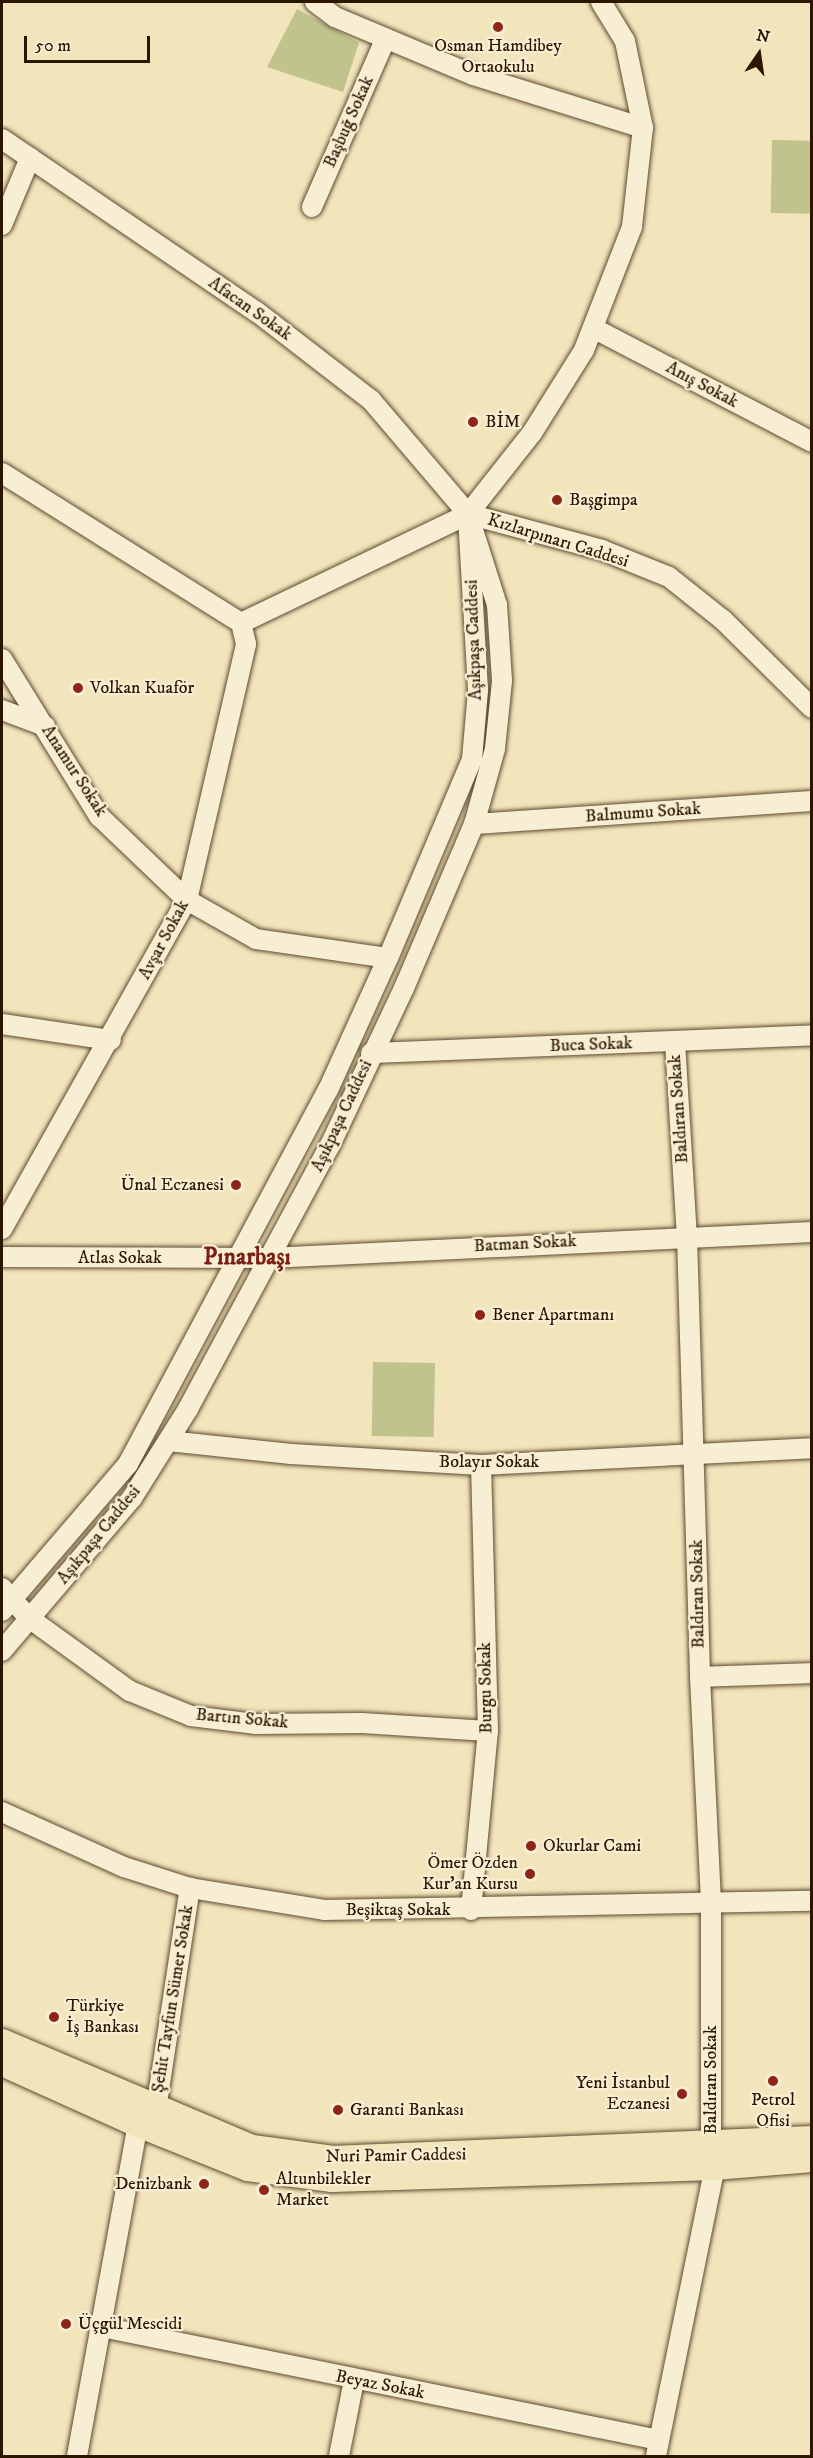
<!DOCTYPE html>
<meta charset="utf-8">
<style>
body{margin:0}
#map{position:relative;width:813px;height:2458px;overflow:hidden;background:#f2e5bc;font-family:"IM FELL DW Pica",serif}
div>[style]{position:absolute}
.green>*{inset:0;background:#c0c38c;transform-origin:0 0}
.roads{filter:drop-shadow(0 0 2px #5e4a2f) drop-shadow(0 0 2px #5e4a2f)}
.minor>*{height:20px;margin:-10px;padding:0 10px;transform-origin:10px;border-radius:10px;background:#f7eed3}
.major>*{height:26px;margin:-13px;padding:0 13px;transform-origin:13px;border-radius:13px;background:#f2e5bc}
.dots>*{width:16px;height:16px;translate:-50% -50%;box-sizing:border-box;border:3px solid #f7eed3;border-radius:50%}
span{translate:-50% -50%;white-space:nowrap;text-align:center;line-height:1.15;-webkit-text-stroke:4.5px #f7eed3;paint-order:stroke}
.poi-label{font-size:18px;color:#2d1600}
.left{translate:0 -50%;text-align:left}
.right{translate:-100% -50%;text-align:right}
.street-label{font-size:18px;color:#2d1600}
.district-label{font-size:24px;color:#7a1f14;font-weight:700}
.frame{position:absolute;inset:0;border:3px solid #2d1600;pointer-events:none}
.north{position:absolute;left:729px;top:24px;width:60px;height:60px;-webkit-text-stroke:4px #f7eed3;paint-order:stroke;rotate:13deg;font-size:16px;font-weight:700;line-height:24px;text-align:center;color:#2d1600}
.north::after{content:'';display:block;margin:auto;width:21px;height:27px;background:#2d1600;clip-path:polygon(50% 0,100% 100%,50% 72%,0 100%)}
.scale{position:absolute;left:24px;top:36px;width:126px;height:27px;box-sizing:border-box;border:3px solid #2d1600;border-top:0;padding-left:8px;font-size:18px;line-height:21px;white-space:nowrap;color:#2d1600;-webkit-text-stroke:4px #f7eed3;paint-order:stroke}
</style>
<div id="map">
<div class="green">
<i style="clip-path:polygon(297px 9px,359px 43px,343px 92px,267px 67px)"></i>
<i style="left:772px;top:140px;width:39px;height:73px;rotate:1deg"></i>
<i style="left:373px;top:1362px;width:62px;height:74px;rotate:1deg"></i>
</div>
<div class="roads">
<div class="minor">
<i style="left:315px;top:2px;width:25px;rotate:37deg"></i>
<i style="left:335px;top:17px;width:150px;rotate:22.8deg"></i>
<i style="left:473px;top:75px;width:178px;rotate:17.3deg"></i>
<i style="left:2px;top:139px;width:308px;rotate:34.2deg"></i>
<i style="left:257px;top:312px;width:144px;rotate:37.7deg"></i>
<i style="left:371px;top:400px;width:150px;rotate:49.6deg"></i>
<i style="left:312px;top:207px;width:184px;rotate:-66.4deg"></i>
<i style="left:2px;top:225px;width:73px;rotate:-67.3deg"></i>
<i style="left:593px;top:328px;width:247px;rotate:27.5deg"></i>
<i style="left:2px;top:473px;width:282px;rotate:32.1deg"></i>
<i style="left:241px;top:623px;width:252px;rotate:-25.6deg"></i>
<i style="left:468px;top:514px;width:103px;rotate:-51.7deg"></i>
<i style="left:532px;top:433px;width:98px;rotate:-57.9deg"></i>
<i style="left:584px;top:350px;width:132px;rotate:-68.7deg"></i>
<i style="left:632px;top:227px;width:100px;rotate:-83.7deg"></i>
<i style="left:643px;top:128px;width:89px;rotate:-101.7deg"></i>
<i style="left:625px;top:41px;width:46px;rotate:-121.6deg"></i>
<i style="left:468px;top:514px;width:139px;rotate:15deg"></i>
<i style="left:602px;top:550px;width:72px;rotate:21.9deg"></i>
<i style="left:669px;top:577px;width:69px;rotate:38.5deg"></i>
<i style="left:723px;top:620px;width:125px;rotate:44.7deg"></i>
<i style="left:2px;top:659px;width:185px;rotate:58.3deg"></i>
<i style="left:99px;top:816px;width:122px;rotate:43.7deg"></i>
<i style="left:187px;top:900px;width:79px;rotate:29.5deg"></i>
<i style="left:256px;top:939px;width:133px;rotate:8.2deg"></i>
<i style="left:2px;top:710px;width:46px;rotate:20.4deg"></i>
<i style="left:474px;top:824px;width:339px;rotate:-3.9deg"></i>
<i style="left:2px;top:1024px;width:110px;rotate:8.4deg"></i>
<i style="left:675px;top:1042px;width:194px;rotate:86.5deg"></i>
<i style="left:687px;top:1236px;width:441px;rotate:88.3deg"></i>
<i style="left:700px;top:1677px;width:224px;rotate:87.2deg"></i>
<i style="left:711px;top:1901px;width:245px;rotate:90deg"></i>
<i style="left:371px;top:1053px;width:441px;rotate:-2.3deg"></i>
<i style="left:2px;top:1229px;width:377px;rotate:-60.7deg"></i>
<i style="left:187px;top:900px;width:263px;rotate:-77deg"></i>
<i style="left:246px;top:644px;width:22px;rotate:-103deg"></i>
<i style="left:2px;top:1257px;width:267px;rotate:0.2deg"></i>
<i style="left:269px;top:1258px;width:544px;rotate:-2.74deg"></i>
<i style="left:168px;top:1441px;width:124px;rotate:6deg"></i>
<i style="left:291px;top:1454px;width:190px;rotate:3.3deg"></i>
<i style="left:481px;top:1465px;width:331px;rotate:-2.9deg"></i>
<i style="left:2px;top:1588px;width:40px;rotate:48deg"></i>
<i style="left:29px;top:1618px;width:125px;rotate:35.9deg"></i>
<i style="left:130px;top:1691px;width:66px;rotate:22.3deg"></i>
<i style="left:191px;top:1716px;width:64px;rotate:7.1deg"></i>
<i style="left:255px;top:1724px;width:107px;rotate:-0.5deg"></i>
<i style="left:362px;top:1723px;width:126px;rotate:3.6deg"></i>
<i style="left:2px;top:1611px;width:194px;rotate:-49.4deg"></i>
<i style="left:128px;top:1464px;width:424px;rotate:-61.9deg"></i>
<i style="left:328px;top:1090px;width:145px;rotate:-65.6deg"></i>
<i style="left:388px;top:958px;width:216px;rotate:-67.1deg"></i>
<i style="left:472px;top:759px;width:69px;rotate:-85deg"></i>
<i style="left:478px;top:690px;width:176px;rotate:-93.3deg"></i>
<i style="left:468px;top:514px;width:96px;rotate:72.3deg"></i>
<i style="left:497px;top:605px;width:76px;rotate:86.2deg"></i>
<i style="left:502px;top:681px;width:68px;rotate:95.9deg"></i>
<i style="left:495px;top:749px;width:78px;rotate:105.6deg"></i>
<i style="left:474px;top:824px;width:178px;rotate:113.1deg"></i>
<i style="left:404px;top:988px;width:174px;rotate:115.2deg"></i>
<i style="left:330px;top:1145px;width:300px;rotate:118.3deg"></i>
<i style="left:188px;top:1409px;width:105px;rotate:122.2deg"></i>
<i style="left:132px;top:1498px;width:201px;rotate:130.4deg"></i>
<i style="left:700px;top:1677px;width:112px;rotate:-2deg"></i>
<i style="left:2px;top:1812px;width:134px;rotate:24.3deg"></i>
<i style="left:124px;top:1867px;width:69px;rotate:17.7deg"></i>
<i style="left:190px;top:1888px;width:136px;rotate:9.3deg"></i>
<i style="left:324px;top:1910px;width:488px;rotate:-1.1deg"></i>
<i style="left:471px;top:1910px;width:180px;rotate:-84.6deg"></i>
<i style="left:488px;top:1731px;width:266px;rotate:-91.5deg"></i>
<i style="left:156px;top:2109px;width:224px;rotate:-81.3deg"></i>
<i style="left:102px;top:2327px;width:568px;rotate:11.47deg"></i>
<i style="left:77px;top:2456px;width:338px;rotate:-79.6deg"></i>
<i style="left:339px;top:2456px;width:77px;rotate:-78.8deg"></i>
<i style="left:656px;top:2456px;width:295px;rotate:-78.5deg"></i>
</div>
<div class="major">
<i style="left:2px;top:2042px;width:272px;rotate:23deg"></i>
<i style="left:252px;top:2148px;width:82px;rotate:7.7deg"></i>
<i style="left:333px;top:2159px;width:479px;rotate:-2.4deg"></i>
<i style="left:2px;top:2063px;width:149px;rotate:24.2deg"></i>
<i style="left:138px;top:2124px;width:118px;rotate:21.8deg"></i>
<i style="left:248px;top:2168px;width:85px;rotate:7.5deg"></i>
<i style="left:332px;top:2179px;width:383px;rotate:-1.8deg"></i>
<i style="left:715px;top:2167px;width:97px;rotate:-4.7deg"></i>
</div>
</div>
<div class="dots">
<i style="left:498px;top:27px;background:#8f2418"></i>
<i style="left:473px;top:422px;background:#8f2418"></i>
<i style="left:557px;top:500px;background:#8f2418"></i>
<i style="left:78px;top:688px;background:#8f2418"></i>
<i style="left:236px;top:1185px;background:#8f2418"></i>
<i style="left:480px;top:1315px;background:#8f2418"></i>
<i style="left:531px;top:1846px;background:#8f2418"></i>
<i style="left:530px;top:1874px;background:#8f2418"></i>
<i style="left:54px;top:2017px;background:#8f2418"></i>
<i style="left:773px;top:2081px;background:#8f2418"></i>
<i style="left:682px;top:2094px;background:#8f2418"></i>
<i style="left:338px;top:2110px;background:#8f2418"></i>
<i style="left:204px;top:2184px;background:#8f2418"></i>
<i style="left:264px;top:2190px;background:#8f2418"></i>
<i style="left:66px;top:2324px;background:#8f2418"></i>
</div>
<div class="poi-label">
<span style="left:498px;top:57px">Osman Hamdibey<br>Ortaokulu</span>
<span class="left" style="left:485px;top:422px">BİM</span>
<span class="left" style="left:569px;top:500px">Başgimpa</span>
<span class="left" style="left:90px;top:688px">Volkan Kuaför</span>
<span class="right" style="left:224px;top:1185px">Ünal Eczanesi</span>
<span class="left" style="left:492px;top:1315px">Bener Apartmanı</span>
<span class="left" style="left:543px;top:1846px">Okurlar Cami</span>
<span class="right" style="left:518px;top:1874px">Ömer Özden<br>Kur'an Kursu</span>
<span class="left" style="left:66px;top:2017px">Türkiye<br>İş Bankası</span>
<span class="right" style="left:670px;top:2094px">Yeni İstanbul<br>Eczanesi</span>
<span style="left:773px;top:2111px">Petrol<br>Ofisi</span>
<span class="left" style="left:350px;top:2110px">Garanti Bankası</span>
<span class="left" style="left:276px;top:2190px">Altunbilekler<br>Market</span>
<span class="right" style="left:192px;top:2184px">Denizbank</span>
<span class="left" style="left:78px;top:2324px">Üçgül Mescidi</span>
</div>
<div class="street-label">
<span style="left:349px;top:122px;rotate:-66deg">Başbuğ Sokak</span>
<span style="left:250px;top:309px;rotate:35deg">Afacan Sokak</span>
<span style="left:702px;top:385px;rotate:28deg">Anış Sokak</span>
<span style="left:558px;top:541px;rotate:17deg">Kızlarpınarı Caddesi</span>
<span style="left:474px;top:640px;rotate:-92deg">Aşıkpaşa Caddesi</span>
<span style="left:74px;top:771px;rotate:57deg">Anamur Sokak</span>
<span style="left:643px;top:813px;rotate:-4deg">Balmumu Sokak</span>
<span style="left:164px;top:940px;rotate:-62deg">Avşar Sokak</span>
<span style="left:591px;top:1045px;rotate:-2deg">Buca Sokak</span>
<span style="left:679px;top:1109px;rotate:-94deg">Baldıran Sokak</span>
<span style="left:342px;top:1116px;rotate:-65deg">Aşıkpaşa Caddesi</span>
<span style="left:525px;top:1244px;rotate:-3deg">Batman Sokak</span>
<span style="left:120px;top:1258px">Atlas Sokak</span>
<span style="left:489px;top:1462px">Bolayır Sokak</span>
<span style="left:99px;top:1535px;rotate:-51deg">Aşıkpaşa Caddesi</span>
<span style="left:698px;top:1594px;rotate:-91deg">Baldıran Sokak</span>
<span style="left:486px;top:1688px;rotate:-91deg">Burgu Sokak</span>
<span style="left:242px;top:1719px;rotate:5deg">Bartın Sokak</span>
<span style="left:398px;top:1910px">Beşiktaş Sokak</span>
<span style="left:173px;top:1999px;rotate:-81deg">Şehit Tayfun Sümer Sokak</span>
<span style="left:711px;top:2080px;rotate:-90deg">Baldıran Sokak</span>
<span style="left:396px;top:2156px;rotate:-1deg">Nuri Pamir Caddesi</span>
<span style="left:380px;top:2385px;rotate:11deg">Beyaz Sokak</span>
</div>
<div class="district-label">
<span style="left:247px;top:1258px">Pınarbaşı</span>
</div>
<div class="frame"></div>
<div class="north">N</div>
<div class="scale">50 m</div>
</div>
